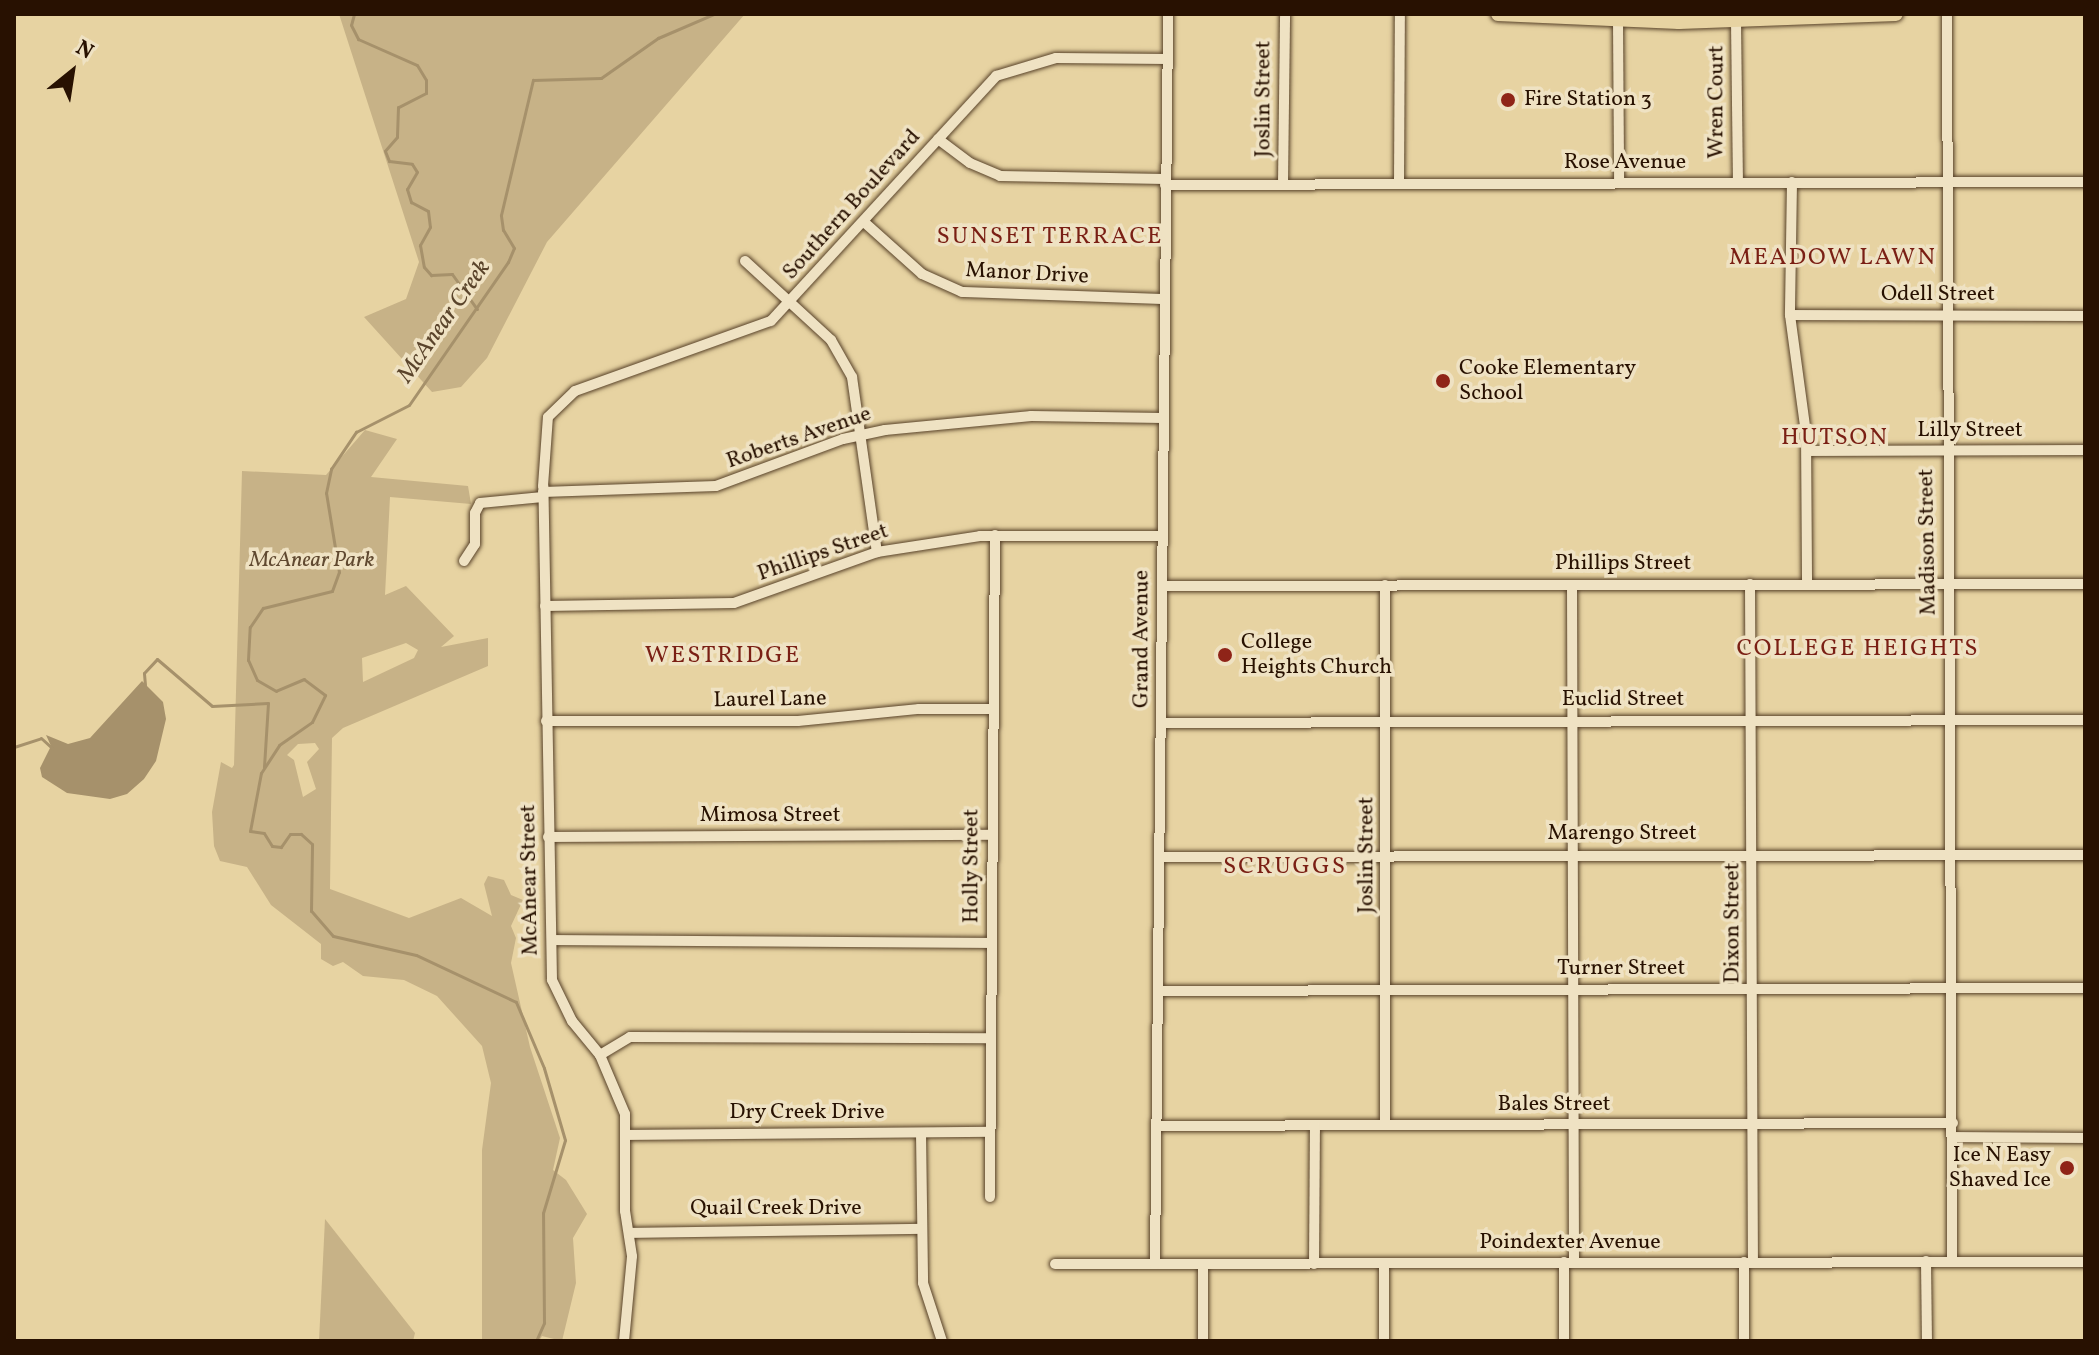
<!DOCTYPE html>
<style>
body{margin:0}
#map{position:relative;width:2099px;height:1355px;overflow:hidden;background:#e7d3a2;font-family:Vollkorn,serif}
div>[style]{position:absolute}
.green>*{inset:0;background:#c7b287}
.water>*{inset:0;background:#a6916b}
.stream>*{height:3px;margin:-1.5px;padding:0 1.5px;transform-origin:1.5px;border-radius:1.5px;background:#a6916b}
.roads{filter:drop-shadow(0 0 2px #584229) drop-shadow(0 0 2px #584229)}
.minor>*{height:10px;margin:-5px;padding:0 5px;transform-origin:5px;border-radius:5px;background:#efe2c3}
.major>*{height:14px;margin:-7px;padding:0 7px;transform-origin:7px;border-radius:7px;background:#e7d3a2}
.dots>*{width:22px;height:22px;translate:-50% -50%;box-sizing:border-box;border:4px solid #efe2c3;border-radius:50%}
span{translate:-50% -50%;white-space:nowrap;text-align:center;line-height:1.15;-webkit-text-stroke:7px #efe2c3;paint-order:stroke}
.street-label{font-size:22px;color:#281101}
.poi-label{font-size:22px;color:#281101}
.left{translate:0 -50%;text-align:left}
.right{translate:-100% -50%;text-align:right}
.park-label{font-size:22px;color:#604930;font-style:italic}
.neighbourhood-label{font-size:24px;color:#7a1f14;letter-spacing:2px}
.water-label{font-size:24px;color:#5a442b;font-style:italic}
.frame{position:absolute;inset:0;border:16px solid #281101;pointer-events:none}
.north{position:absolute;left:32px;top:32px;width:80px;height:80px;-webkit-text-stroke:6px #efe2c3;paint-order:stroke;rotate:30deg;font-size:22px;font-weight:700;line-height:32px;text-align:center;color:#281101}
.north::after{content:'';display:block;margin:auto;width:28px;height:36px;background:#281101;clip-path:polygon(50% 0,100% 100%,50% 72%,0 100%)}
</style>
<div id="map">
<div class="green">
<i style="clip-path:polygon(339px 14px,745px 14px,547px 242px,487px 358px,461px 387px,432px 392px,364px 317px,406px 299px,419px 262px)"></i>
<i style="clip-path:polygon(evenodd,365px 430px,397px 439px,371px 477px,468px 486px,471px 504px,390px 497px,385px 595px,406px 586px,454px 636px,441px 647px,488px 638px,488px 666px,343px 728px,332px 738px,330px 889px,409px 918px,461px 898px,492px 916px,484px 884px,488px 876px,504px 880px,511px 895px,523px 900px,511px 926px,516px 938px,511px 963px,530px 1047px,560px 1138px,553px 1170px,566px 1180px,587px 1214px,573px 1238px,576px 1283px,562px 1341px,542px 1336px,539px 1341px,482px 1341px,482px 1150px,491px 1083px,482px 1046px,437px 996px,404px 980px,363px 976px,343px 962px,333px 966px,321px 959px,321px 944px,271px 905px,247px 867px,220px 861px,214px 846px,212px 812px,221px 762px,232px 768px,234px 765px,242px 471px,326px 475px,365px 430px,406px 643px,418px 650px,414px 658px,363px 682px,362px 658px,406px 643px,365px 430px,315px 743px,319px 749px,307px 762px,316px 789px,303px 797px,294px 760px,287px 755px,298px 744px,315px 743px)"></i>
<i style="clip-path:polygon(325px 1219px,415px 1333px,413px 1341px,319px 1341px)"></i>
</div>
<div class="water">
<i style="clip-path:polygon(142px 681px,163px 702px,166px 719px,156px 761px,144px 779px,127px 794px,110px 799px,67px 793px,42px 777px,40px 768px,51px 746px,46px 735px,68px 744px,90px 738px)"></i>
</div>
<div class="stream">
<i style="left:354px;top:14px;width:11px;rotate:105deg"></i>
<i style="left:351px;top:25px;width:16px;rotate:63deg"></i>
<i style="left:358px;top:39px;width:64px;rotate:23.8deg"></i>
<i style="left:417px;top:65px;width:17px;rotate:59deg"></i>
<i style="left:426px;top:80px;width:13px;rotate:90deg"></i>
<i style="left:426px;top:93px;width:31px;rotate:153deg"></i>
<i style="left:398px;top:107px;width:30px;rotate:92deg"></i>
<i style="left:397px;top:137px;width:18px;rotate:131deg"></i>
<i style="left:385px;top:151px;width:11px;rotate:68deg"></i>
<i style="left:389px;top:161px;width:23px;rotate:7deg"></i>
<i style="left:412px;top:164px;width:9px;rotate:58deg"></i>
<i style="left:417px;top:172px;width:20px;rotate:120deg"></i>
<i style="left:407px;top:189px;width:14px;rotate:73deg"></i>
<i style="left:411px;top:202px;width:19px;rotate:28deg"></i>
<i style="left:428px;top:211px;width:16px;rotate:83deg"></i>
<i style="left:430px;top:227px;width:21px;rotate:119deg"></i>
<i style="left:420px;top:245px;width:22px;rotate:80deg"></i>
<i style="left:424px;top:267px;width:11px;rotate:49deg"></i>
<i style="left:431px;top:275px;width:21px;rotate:-3deg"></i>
<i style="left:452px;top:274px;width:43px;rotate:54.5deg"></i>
<i style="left:145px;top:685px;width:12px;rotate:-95deg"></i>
<i style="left:144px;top:673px;width:19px;rotate:-47deg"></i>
<i style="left:157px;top:659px;width:72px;rotate:40.5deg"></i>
<i style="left:212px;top:706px;width:56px;rotate:-3.1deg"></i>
<i style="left:268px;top:703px;width:64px;rotate:93.6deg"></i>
<i style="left:14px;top:747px;width:28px;rotate:-18deg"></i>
<i style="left:41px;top:738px;width:15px;rotate:42deg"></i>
<i style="left:536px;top:1341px;width:20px;rotate:-66deg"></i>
<i style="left:544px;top:1323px;width:110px;rotate:-90.5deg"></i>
<i style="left:543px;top:1213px;width:76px;rotate:-73.2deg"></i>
<i style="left:565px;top:1140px;width:75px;rotate:-106.3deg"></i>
<i style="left:544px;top:1068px;width:72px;rotate:-113deg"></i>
<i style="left:516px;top:1002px;width:110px;rotate:-154.8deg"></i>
<i style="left:416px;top:955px;width:85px;rotate:-167.1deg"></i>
<i style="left:333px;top:936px;width:33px;rotate:-131deg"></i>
<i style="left:311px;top:911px;width:67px;rotate:-89.1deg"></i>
<i style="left:312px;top:844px;width:15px;rotate:-138deg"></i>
<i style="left:301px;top:834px;width:11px;rotate:180deg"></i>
<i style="left:290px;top:834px;width:16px;rotate:125deg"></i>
<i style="left:281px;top:847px;width:9px;rotate:-174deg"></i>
<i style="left:272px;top:846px;width:15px;rotate:-122deg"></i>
<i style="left:264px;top:833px;width:14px;rotate:-172deg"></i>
<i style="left:250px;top:831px;width:59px;rotate:-79.3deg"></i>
<i style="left:261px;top:773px;width:33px;rotate:-57deg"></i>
<i style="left:279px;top:745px;width:40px;rotate:-34.9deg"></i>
<i style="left:312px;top:722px;width:30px;rotate:-64deg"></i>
<i style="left:325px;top:695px;width:26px;rotate:-143deg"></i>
<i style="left:304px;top:679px;width:30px;rotate:157deg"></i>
<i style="left:276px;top:691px;width:22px;rotate:-150deg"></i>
<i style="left:257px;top:680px;width:22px;rotate:-114deg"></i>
<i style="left:248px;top:660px;width:33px;rotate:-87deg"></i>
<i style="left:250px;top:627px;width:23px;rotate:-56deg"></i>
<i style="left:263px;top:608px;width:71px;rotate:-13.8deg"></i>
<i style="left:332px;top:591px;width:20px;rotate:-70deg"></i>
<i style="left:339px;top:572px;width:80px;rotate:-99.3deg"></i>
<i style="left:326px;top:493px;width:25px;rotate:-78deg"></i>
<i style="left:331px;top:469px;width:45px;rotate:-56deg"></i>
<i style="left:356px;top:432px;width:59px;rotate:-27deg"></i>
<i style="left:409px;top:405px;width:174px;rotate:-55.3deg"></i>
<i style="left:508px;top:262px;width:15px;rotate:-67deg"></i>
<i style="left:514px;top:248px;width:21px;rotate:-121deg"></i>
<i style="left:503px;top:230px;width:15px;rotate:-98deg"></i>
<i style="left:501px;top:215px;width:139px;rotate:-76.7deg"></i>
<i style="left:533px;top:80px;width:68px;rotate:-1.7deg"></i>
<i style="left:601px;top:78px;width:70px;rotate:-35.1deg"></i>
<i style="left:658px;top:38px;width:61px;rotate:-23.2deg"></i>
</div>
<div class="roads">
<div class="minor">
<i style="left:1947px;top:14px;width:1247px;rotate:89.77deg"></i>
<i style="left:1736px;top:21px;width:161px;rotate:89.3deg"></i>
<i style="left:1618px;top:22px;width:161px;rotate:89.6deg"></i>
<i style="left:938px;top:139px;width:40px;rotate:37deg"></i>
<i style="left:970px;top:163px;width:33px;rotate:23deg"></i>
<i style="left:1000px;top:176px;width:165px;rotate:1deg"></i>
<i style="left:1792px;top:182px;width:133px;rotate:90.9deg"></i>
<i style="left:1790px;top:315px;width:119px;rotate:82.3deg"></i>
<i style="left:1806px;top:433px;width:150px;rotate:89.6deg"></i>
<i style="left:1399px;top:183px;width:169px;rotate:-89.7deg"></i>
<i style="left:1283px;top:184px;width:170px;rotate:-89.3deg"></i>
<i style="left:1165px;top:185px;width:920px;rotate:-0.19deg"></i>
<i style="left:864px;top:222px;width:78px;rotate:41.9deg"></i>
<i style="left:922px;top:274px;width:44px;rotate:24.2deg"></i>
<i style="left:962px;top:292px;width:202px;rotate:2deg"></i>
<i style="left:745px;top:261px;width:117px;rotate:42.6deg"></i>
<i style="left:831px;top:340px;width:43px;rotate:60.4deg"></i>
<i style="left:852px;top:377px;width:177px;rotate:81.9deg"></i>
<i style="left:1790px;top:315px;width:295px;rotate:0.2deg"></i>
<i style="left:1807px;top:451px;width:278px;rotate:-0.2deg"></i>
<i style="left:543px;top:492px;width:173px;rotate:-2deg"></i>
<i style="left:716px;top:486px;width:135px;rotate:-20.3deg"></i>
<i style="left:843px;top:439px;width:43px;rotate:-12.1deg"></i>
<i style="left:885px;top:430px;width:147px;rotate:-5.5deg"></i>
<i style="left:1031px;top:416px;width:132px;rotate:0.9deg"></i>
<i style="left:464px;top:561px;width:20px;rotate:-57deg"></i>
<i style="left:475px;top:544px;width:31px;rotate:-90deg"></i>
<i style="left:475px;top:513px;width:11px;rotate:-63deg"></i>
<i style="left:480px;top:503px;width:63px;rotate:-5.4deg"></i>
<i style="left:1750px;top:584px;width:678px;rotate:89.75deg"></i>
<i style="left:1385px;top:585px;width:539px;rotate:90deg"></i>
<i style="left:1572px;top:585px;width:677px;rotate:89.83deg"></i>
<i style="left:1162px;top:586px;width:923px;rotate:-0.12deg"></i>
<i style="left:545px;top:606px;width:189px;rotate:-0.9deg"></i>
<i style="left:734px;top:603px;width:152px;rotate:-19.6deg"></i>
<i style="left:877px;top:552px;width:104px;rotate:-8.8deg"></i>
<i style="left:980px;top:536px;width:182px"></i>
<i style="left:546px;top:721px;width:252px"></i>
<i style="left:798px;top:721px;width:122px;rotate:-5.7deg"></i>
<i style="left:919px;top:709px;width:74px"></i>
<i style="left:1161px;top:723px;width:924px;rotate:-0.19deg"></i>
<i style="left:548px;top:837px;width:444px;rotate:-0.3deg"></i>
<i style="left:1159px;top:857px;width:926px;rotate:-0.12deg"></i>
<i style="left:552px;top:940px;width:440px;rotate:0.4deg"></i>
<i style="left:1158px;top:991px;width:927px;rotate:-0.19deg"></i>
<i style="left:600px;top:1055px;width:35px;rotate:-31deg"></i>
<i style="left:630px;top:1037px;width:361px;rotate:0.2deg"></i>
<i style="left:1156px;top:1126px;width:797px;rotate:-0.22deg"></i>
<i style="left:921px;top:1133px;width:150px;rotate:89.2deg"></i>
<i style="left:923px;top:1283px;width:61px;rotate:71.9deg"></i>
<i style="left:625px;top:1135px;width:365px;rotate:-0.5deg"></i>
<i style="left:1953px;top:1137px;width:132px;rotate:0.4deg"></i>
<i style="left:990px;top:1197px;width:662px;rotate:-89.57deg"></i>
<i style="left:629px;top:1233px;width:293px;rotate:-0.8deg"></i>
<i style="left:1926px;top:1261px;width:80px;rotate:89.3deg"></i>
<i style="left:1564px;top:1262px;width:79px;rotate:90deg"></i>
<i style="left:1744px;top:1262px;width:79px;rotate:90deg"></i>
<i style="left:1055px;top:1264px;width:1030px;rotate:-0.11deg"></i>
<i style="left:1155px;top:1264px;width:1250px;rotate:-89.4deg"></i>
<i style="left:1203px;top:1264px;width:77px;rotate:90deg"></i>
<i style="left:1314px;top:1264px;width:138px;rotate:-89.6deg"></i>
<i style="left:1384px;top:1264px;width:77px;rotate:90deg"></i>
<i style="left:624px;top:1341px;width:85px;rotate:-84.6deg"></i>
<i style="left:632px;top:1256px;width:46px;rotate:-98.8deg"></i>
<i style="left:625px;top:1211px;width:97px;rotate:-90deg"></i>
<i style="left:625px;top:1114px;width:64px;rotate:-113deg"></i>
<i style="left:600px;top:1055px;width:44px;rotate:-129.5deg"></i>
<i style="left:572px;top:1021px;width:46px;rotate:-116deg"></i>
<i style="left:552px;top:980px;width:494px;rotate:-91deg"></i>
<i style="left:543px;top:486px;width:69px;rotate:-85.9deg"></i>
<i style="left:548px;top:417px;width:37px;rotate:-44deg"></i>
<i style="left:575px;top:391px;width:208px;rotate:-19.7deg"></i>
<i style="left:771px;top:321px;width:333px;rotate:-47.4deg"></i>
<i style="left:996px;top:76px;width:63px;rotate:-16.7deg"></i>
<i style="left:1056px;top:58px;width:112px;rotate:0.5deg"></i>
</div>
<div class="major">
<i style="left:1498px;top:14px;width:181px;rotate:2.5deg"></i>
<i style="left:1679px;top:22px;width:217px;rotate:-2.1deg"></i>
</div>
</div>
<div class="dots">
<i style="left:1508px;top:100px;background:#8f2418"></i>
<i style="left:1443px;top:381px;background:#8f2418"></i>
<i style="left:1225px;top:655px;background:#8f2418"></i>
<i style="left:2067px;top:1168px;background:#8f2418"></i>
</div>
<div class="street-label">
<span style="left:1264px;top:99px;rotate:-90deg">Joslin Street</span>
<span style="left:1717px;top:102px;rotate:-90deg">Wren Court</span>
<span style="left:1625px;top:163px">Rose Avenue</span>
<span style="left:852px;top:205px;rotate:-48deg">Southern Boulevard</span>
<span style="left:1027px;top:274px;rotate:3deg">Manor Drive</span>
<span style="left:1938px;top:295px">Odell Street</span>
<span style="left:1970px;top:431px">Lilly Street</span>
<span style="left:799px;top:438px;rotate:-19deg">Roberts Avenue</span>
<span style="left:1928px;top:542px;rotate:-91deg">Madison Street</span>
<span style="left:823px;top:553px;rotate:-19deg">Phillips Street</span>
<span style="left:1623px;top:564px">Phillips Street</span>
<span style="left:1142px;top:639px;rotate:-90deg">Grand Avenue</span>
<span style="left:770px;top:700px;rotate:-1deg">Laurel Lane</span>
<span style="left:1623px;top:700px">Euclid Street</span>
<span style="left:770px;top:816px">Mimosa Street</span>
<span style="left:1622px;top:834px">Marengo Street</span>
<span style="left:1367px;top:855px;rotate:-90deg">Joslin Street</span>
<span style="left:972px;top:866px;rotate:-90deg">Holly Street</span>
<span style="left:530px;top:880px;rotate:-91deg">McAnear Street</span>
<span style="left:1733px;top:923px;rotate:-90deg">Dixon Street</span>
<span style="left:1621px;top:969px">Turner Street</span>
<span style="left:1554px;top:1105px">Bales Street</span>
<span style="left:807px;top:1113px">Dry Creek Drive</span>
<span style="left:776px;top:1209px">Quail Creek Drive</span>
<span style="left:1570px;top:1243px">Poindexter Avenue</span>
</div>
<div class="poi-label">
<span class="left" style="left:1524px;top:100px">Fire Station 3</span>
<span class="left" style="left:1459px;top:381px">Cooke Elementary<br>School</span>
<span class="left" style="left:1241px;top:655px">College<br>Heights Church</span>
<span class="right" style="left:2051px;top:1168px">Ice N Easy<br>Shaved Ice</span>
</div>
<div class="park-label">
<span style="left:312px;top:561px">McAnear Park</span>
</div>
<div class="neighbourhood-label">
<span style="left:1050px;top:238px">SUNSET TERRACE</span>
<span style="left:1833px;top:259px">MEADOW LAWN</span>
<span style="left:1835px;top:439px">HUTSON</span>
<span style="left:1858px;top:650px">COLLEGE HEIGHTS</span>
<span style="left:723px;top:657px">WESTRIDGE</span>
<span style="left:1285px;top:868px">SCRUGGS</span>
</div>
<div class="water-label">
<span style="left:445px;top:322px;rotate:-55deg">McAnear Creek</span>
</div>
<div class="frame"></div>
<div class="north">N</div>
</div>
